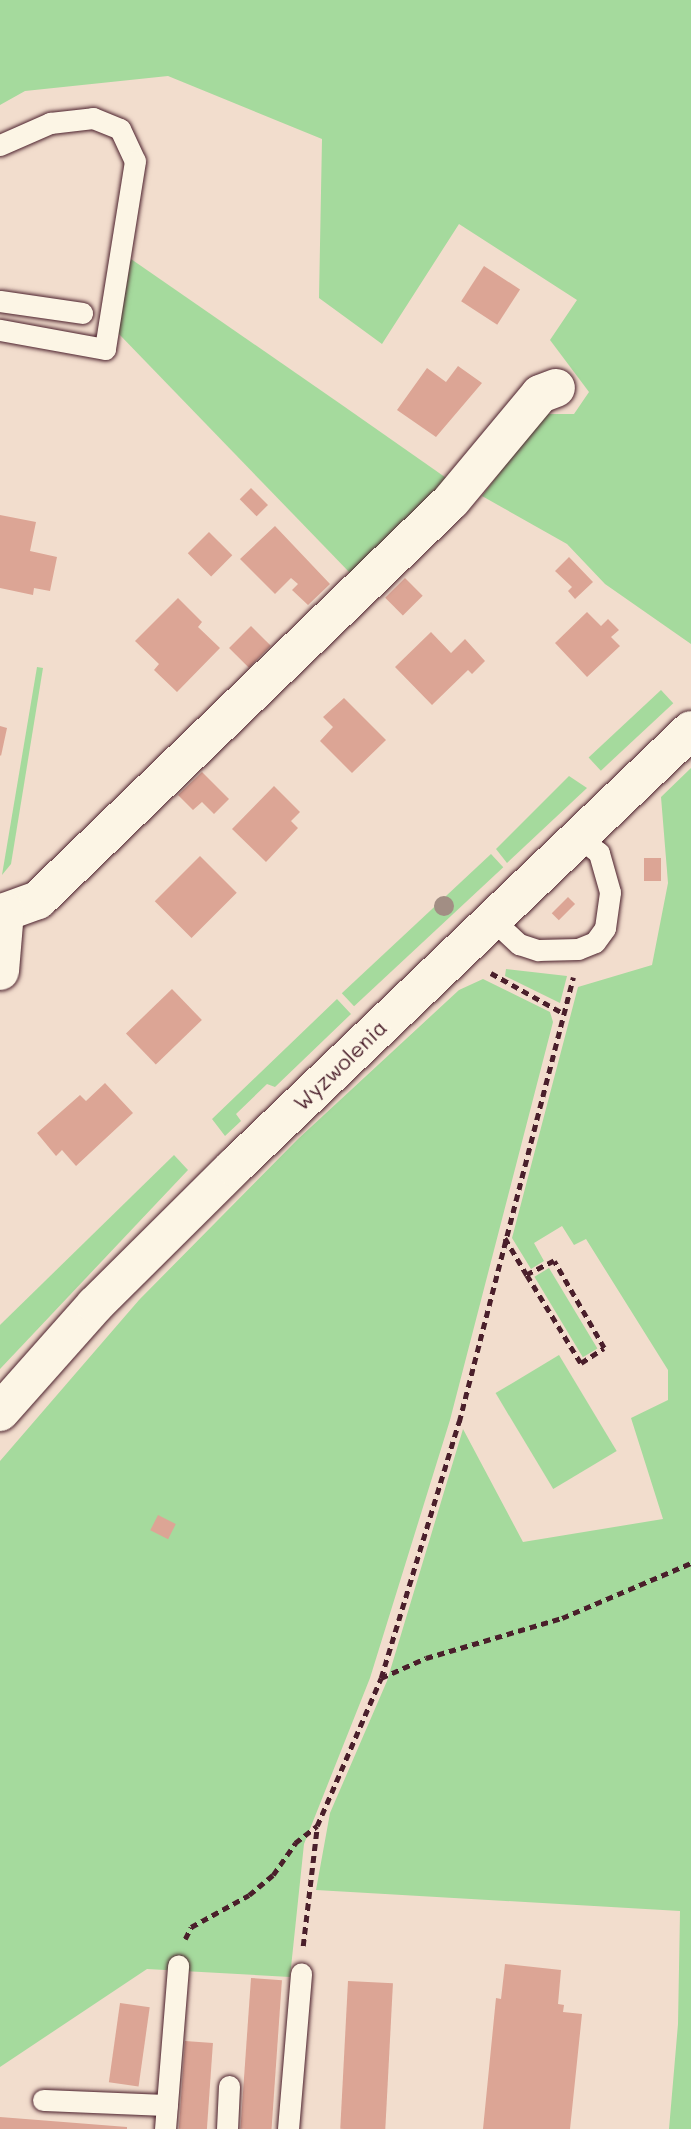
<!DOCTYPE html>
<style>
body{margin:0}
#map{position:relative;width:691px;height:2129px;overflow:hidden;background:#f2ddcd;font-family:Mali,sans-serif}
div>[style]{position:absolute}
.green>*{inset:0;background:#a5da9d;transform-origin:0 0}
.building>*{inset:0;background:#dca595;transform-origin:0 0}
.path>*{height:4.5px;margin-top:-2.25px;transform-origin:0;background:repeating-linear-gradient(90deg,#4a1f2b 0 7px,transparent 0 12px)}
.roads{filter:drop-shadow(0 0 2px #4a1f2b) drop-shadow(0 0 2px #4a1f2b)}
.lane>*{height:21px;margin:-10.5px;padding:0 10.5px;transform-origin:10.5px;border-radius:10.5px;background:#fcf5e5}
.street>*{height:38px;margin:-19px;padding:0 19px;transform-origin:19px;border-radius:19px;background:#fcf5e5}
.secondary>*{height:38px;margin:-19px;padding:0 19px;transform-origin:19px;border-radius:19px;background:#fcf5e5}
.trees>*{width:20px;height:20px;margin:-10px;border-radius:50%;background:#a28e84}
span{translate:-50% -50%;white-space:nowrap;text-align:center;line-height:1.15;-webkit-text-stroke:7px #fcf5e5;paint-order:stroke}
.street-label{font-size:21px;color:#4a1f2b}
</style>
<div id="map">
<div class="green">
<i style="clip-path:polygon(0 0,691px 0,691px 644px,605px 584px,567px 544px,482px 496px,544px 414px,574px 414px,589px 392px,550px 340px,577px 300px,459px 224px,382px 344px,319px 298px,322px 139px,168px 76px,25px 91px,0 105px)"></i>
<i style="clip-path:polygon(131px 259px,342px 405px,452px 482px,351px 574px,118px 333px)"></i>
<i style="clip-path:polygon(37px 667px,43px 668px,11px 864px,2px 875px)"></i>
<i style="left:661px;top:690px;width:18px;height:99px;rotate:47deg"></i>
<i style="clip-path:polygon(691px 768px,691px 2129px,669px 2129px,678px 2024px,680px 1911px,316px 1890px,330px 1813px,387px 1681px,463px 1429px,523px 1542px,663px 1519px,631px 1418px,668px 1400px,668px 1370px,586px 1239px,574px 1245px,562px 1226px,534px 1243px,544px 1261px,531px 1269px,512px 1238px,578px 987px,652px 965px,668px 883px,661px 797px)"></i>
<i style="clip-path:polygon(569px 776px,587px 788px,507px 863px,496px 849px)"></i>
<i style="left:491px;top:854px;width:18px;height:204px;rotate:47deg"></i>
<i style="clip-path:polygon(506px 969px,567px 976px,560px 1003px,505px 976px)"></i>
<i style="clip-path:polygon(483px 979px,550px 1012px,553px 1022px,450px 1420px,370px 1678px,304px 1844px,290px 1977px,147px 1969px,0 2067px,0 1461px,139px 1300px,298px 1139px,459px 990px)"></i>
<i style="clip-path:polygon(337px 999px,351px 1014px,275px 1087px,267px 1084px,236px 1114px,241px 1121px,225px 1136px,212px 1119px)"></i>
<i style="clip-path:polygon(174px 1155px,188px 1170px,0 1369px,0 1325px)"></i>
<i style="left:549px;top:1268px;width:94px;height:17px;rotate:59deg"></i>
<i style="left:559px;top:1355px;width:112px;height:74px;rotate:59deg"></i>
</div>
<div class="building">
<i style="left:484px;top:266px;width:43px;height:42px;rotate:33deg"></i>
<i style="clip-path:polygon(458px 366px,482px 383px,436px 437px,397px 410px,427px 368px,446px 382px)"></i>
<i style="left:251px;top:488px;width:24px;height:16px;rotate:45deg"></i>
<i style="clip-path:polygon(0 515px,36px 522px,30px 551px,57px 557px,50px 591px,34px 588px,33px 595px,0 588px)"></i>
<i style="clip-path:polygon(275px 526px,330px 584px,308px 605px,292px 590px,298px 584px,291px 578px,275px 594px,240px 559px)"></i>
<i style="left:209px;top:532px;width:33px;height:30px;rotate:45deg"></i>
<i style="clip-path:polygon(569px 557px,593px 582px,575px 599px,568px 591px,572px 587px,555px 571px)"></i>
<i style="left:405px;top:578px;width:25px;height:28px;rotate:45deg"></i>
<i style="clip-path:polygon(178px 598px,202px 622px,198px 627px,220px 648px,177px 692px,154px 670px,159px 664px,135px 641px)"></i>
<i style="clip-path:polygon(587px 612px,601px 626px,608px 619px,619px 630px,611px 637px,620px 646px,587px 677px,555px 643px)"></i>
<i style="left:251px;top:626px;width:28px;height:31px;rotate:45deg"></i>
<i style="clip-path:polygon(431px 632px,451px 653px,465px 639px,485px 661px,472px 674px,468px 670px,432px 705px,395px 667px)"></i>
<i style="clip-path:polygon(344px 698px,386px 740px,352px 773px,320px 741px,333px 727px,323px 717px)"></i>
<i style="clip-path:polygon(0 726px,7px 728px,1px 756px,0 755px)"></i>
<i style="clip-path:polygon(202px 772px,229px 799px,214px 814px,202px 802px,193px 810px,178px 795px)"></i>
<i style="clip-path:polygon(274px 786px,300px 812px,291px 821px,298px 828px,266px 862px,232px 829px)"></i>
<i style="left:200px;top:856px;width:52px;height:64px;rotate:45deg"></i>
<i style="left:644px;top:858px;width:17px;height:23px"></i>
<i style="left:568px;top:897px;width:10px;height:23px;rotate:45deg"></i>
<i style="left:172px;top:989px;width:43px;height:64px;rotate:46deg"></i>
<i style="clip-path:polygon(105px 1083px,133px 1113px,76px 1166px,62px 1150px,56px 1156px,37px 1133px,80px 1095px,86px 1101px)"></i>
<i style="left:158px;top:1515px;width:20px;height:17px;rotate:27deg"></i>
<i style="clip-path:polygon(505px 1964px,561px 1970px,558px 2004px,564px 2005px,563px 2012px,582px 2014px,570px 2129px,483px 2129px,496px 1998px,501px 1999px)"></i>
<i style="left:251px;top:1978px;width:31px;height:151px;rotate:4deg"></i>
<i style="left:348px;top:1981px;width:45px;height:148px;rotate:3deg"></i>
<i style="left:120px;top:2003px;width:30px;height:80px;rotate:8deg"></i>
<i style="left:185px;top:2041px;width:28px;height:88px;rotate:4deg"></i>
<i style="clip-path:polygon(0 2117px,127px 2127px,127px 2129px,0 2129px)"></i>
</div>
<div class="path">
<i style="left:491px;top:973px;width:82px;rotate:29.1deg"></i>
<i style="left:505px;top:1238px;width:43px;rotate:59.3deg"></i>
<i style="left:527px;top:1275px;width:103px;rotate:58.5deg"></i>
<i style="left:581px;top:1363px;width:27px;rotate:-33deg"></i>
<i style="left:604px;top:1348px;width:100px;rotate:-119.9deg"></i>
<i style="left:554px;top:1261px;width:30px;rotate:153deg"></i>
<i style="left:381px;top:1678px;width:49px;rotate:-24deg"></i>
<i style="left:426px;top:1658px;width:142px;rotate:-16.4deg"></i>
<i style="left:562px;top:1618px;width:140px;rotate:-23.1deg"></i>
<i style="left:185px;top:1939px;width:13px;rotate:-63deg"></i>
<i style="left:191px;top:1927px;width:66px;rotate:-28.9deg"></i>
<i style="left:249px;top:1895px;width:31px;rotate:-40deg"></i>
<i style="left:273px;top:1875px;width:39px;rotate:-55deg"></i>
<i style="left:295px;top:1843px;width:28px;rotate:-38deg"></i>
<i style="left:317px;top:1826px;width:161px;rotate:-66.6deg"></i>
<i style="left:381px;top:1678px;width:268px;rotate:-73.1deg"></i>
<i style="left:459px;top:1422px;width:459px;rotate:-75.6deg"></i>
<i style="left:303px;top:1946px;width:120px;rotate:-83.3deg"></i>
</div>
<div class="roads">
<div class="lane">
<i style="left:0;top:145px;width:55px;rotate:-23.7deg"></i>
<i style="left:50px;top:123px;width:43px;rotate:-6.6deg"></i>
<i style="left:93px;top:118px;width:29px;rotate:22deg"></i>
<i style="left:120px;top:129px;width:35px;rotate:65deg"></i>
<i style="left:135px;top:161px;width:190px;rotate:99.1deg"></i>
<i style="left:105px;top:349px;width:107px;rotate:-169.7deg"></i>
<i style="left:0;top:301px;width:83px;rotate:8.3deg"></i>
<i style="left:492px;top:919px;width:37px;rotate:43deg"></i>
<i style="left:519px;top:944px;width:20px;rotate:18deg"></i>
<i style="left:538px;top:950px;width:40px;rotate:-1.4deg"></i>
<i style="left:578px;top:949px;width:18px;rotate:-22deg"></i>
<i style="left:595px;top:942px;width:17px;rotate:-54deg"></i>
<i style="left:605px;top:928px;width:36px;rotate:-82deg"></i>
<i style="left:610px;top:892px;width:41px;rotate:-105.8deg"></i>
<i style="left:599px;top:853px;width:28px;rotate:-142deg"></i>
<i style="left:43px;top:2100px;width:124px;rotate:2.3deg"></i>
<i style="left:165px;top:2129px;width:164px;rotate:-85.4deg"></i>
<i style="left:227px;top:2129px;width:43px;rotate:-87.3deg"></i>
<i style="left:288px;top:2129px;width:156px;rotate:-85.2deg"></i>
</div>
<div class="street">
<i style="left:5px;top:912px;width:35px;rotate:-20deg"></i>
<i style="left:38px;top:900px;width:574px;rotate:-44.01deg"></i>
<i style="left:451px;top:501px;width:139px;rotate:-50.2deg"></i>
<i style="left:540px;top:394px;width:17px;rotate:-21deg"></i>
<i style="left:0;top:971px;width:59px;rotate:-85.2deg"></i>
</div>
<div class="secondary">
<i style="left:0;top:1412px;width:143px;rotate:-48.4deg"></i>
<i style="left:95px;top:1305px;width:196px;rotate:-44.8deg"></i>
<i style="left:234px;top:1167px;width:632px;rotate:-43.72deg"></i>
</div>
</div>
<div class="trees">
<i style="left:444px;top:906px"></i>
</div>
<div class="street-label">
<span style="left:340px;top:1065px;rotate:-44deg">Wyzwolenia</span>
</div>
</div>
